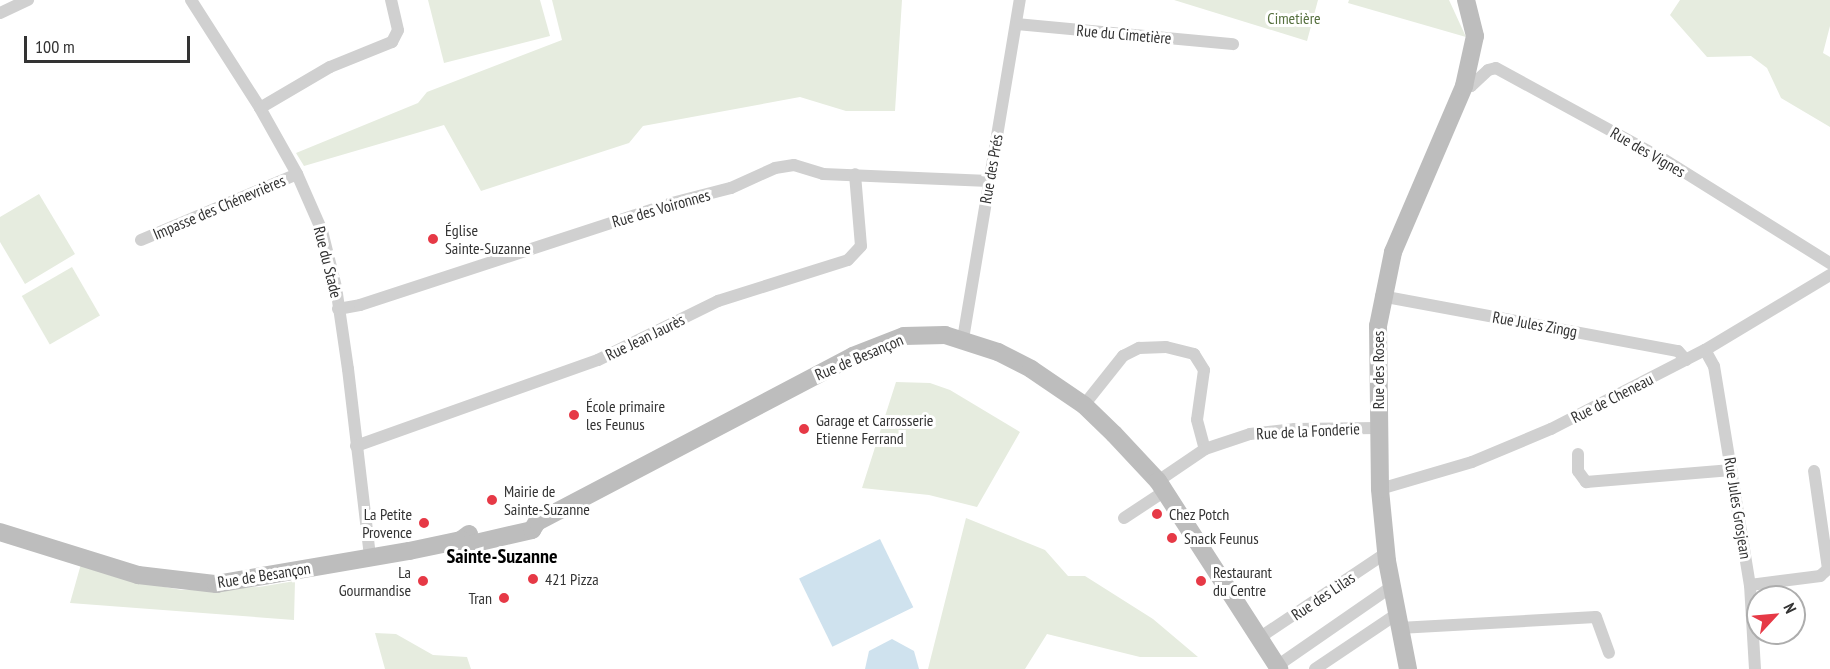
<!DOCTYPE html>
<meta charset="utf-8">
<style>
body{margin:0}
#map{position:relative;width:1830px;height:669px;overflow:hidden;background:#fff;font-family:"PT Sans Narrow",sans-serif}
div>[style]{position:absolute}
.green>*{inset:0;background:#e6ecdf;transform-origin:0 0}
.water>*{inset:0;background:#cfe2ee;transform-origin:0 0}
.street>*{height:12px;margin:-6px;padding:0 6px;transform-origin:6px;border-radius:6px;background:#d0d0d0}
.secondary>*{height:18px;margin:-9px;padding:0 9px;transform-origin:9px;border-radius:9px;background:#bdbdbd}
.dots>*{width:16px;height:16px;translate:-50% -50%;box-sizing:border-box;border:3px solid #fff;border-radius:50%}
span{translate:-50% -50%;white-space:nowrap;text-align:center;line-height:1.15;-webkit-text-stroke:6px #fff;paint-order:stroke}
.park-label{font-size:16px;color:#56703f}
.street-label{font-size:16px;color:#333}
.poi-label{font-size:16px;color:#333}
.left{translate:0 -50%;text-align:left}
.right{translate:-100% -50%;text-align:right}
.quarter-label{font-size:20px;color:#000;font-weight:700}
.north{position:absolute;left:1746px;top:585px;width:60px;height:60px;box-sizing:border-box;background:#fff;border:2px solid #adadad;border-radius:50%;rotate:64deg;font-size:16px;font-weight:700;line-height:24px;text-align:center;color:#333}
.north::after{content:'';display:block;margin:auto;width:21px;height:27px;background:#e63946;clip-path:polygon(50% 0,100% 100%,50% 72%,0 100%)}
.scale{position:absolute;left:24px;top:36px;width:166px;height:27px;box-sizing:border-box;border:3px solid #333;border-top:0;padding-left:8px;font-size:18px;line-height:21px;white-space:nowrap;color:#333;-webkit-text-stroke:4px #fff;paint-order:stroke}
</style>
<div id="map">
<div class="green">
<i style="clip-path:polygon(428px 0,540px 0,550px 36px,444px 63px)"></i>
<i style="clip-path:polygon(552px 0,902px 0,895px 111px,846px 111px,800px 97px,643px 126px,629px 143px,481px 191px,444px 125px,304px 166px,296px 153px,418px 103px,427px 92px,562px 40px)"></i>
<i style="clip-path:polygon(1174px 0,1318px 0,1307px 41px)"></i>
<i style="clip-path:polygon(1349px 0,1449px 0,1466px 37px,1348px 3px)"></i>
<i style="clip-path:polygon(1680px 0,1830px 0,1830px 26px,1823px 53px,1830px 57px,1830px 127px,1781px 98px,1767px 68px,1751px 56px,1707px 57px,1670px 15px)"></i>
<i style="clip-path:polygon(39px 194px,75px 254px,25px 284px,0 242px,0 217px)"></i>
<i style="left:72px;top:267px;width:56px;height:58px;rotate:60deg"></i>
<i style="clip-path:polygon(896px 382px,930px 383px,950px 390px,1020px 432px,977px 507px,929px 495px,862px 488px)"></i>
<i style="clip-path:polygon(966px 518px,1045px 550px,1068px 576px,1085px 576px,1153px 619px,1198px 657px,1140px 657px,1047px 634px,1025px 669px,928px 669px)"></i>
<i style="clip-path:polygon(81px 564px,136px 582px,182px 590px,259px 587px,295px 581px,294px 620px,70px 603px)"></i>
<i style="clip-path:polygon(375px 633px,396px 634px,433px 655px,467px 657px,471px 669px,385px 669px)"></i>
</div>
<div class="water">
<i style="left:880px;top:539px;width:76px;height:90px;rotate:64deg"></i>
<i style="clip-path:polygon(892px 639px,914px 651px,919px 669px,865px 669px,869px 651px)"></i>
</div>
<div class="street">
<i style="left:191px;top:0;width:128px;rotate:57.4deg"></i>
<i style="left:260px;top:108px;width:76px;rotate:60.7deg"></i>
<i style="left:297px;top:174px;width:62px;rotate:66.3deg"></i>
<i style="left:322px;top:231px;width:58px;rotate:76deg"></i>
<i style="left:336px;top:287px;width:83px;rotate:81.7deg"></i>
<i style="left:348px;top:369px;width:189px;rotate:83.3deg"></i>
<i style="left:0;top:13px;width:31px;rotate:-25deg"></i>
<i style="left:1016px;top:24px;width:218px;rotate:5.3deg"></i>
<i style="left:1464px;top:86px;width:7px"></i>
<i style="left:1471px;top:86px;width:23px;rotate:-43deg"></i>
<i style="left:1488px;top:70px;width:8px;rotate:-14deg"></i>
<i style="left:1496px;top:68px;width:192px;rotate:28.6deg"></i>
<i style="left:1665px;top:160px;width:195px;rotate:32deg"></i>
<i style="left:260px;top:108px;width:81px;rotate:-30.4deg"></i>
<i style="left:330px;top:67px;width:67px;rotate:-22deg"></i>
<i style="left:392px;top:42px;width:13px;rotate:-63deg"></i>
<i style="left:398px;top:30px;width:31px;rotate:-103deg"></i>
<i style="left:141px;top:240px;width:169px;rotate:-22.9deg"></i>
<i style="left:1381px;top:296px;width:302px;rotate:10.5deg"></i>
<i style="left:1678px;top:351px;width:12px;rotate:48deg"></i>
<i style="left:338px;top:309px;width:22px;rotate:-10deg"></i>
<i style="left:360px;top:305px;width:328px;rotate:-18.1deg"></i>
<i style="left:672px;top:203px;width:61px;rotate:-14.3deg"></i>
<i style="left:731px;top:188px;width:48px;rotate:-24.4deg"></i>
<i style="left:775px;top:168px;width:19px;rotate:-9deg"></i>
<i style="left:794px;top:165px;width:30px;rotate:17deg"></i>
<i style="left:823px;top:174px;width:166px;rotate:2.4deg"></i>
<i style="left:963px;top:339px;width:344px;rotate:-80.5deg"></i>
<i style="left:1705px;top:350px;width:18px;rotate:61deg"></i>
<i style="left:1714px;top:366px;width:222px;rotate:80.7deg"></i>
<i style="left:1750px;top:585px;width:84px;rotate:86.6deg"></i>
<i style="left:1084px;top:405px;width:63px;rotate:-51.5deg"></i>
<i style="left:1123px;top:356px;width:18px;rotate:-27deg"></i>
<i style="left:1139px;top:348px;width:27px;rotate:-2deg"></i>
<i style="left:1166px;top:347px;width:29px;rotate:14deg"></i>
<i style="left:1194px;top:354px;width:19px;rotate:58deg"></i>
<i style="left:1204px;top:370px;width:50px;rotate:98deg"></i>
<i style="left:1197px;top:420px;width:30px;rotate:75deg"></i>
<i style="left:356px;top:446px;width:257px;rotate:-19.6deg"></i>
<i style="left:598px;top:360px;width:134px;rotate:-26.2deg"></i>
<i style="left:718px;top:301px;width:136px;rotate:-17.5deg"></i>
<i style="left:848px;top:260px;width:19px;rotate:-47deg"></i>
<i style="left:861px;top:246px;width:72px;rotate:-94.8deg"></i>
<i style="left:1578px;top:454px;width:17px;rotate:90deg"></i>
<i style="left:1578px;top:471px;width:14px;rotate:54deg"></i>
<i style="left:1586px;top:482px;width:146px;rotate:-4.7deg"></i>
<i style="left:1158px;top:481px;width:57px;rotate:-34.2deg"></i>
<i style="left:1205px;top:449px;width:47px;rotate:-18.4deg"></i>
<i style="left:1250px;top:434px;width:45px;rotate:-6.3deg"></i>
<i style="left:1295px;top:429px;width:83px;rotate:-0.7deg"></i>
<i style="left:1380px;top:489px;width:96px;rotate:-16.4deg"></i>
<i style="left:1472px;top:462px;width:86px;rotate:-22.7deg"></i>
<i style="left:1551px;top:429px;width:173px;rotate:-27.2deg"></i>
<i style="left:1705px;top:350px;width:146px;rotate:-31deg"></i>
<i style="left:1124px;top:518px;width:49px;rotate:-33.4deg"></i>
<i style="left:1750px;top:585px;width:71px;rotate:-7.3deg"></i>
<i style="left:1820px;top:576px;width:11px;rotate:-41deg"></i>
<i style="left:1828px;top:569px;width:99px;rotate:-98.1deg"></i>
<i style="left:1399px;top:628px;width:197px;rotate:-3.2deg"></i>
<i style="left:1596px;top:617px;width:38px;rotate:70deg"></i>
<i style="left:1259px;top:638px;width:153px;rotate:-33.8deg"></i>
<i style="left:1277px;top:666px;width:139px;rotate:-34.7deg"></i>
<i style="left:1315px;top:669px;width:99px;rotate:-33.9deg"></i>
</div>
<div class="secondary">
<i style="left:0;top:532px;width:145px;rotate:17.3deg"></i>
<i style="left:138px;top:575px;width:79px;rotate:6.6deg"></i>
<i style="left:216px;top:584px;width:196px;rotate:-9.7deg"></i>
<i style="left:409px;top:551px;width:53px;rotate:-11.9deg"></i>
<i style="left:461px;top:540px;width:10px;rotate:-37deg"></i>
<i style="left:461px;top:540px;width:8px;rotate:40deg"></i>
<i style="left:467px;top:545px;width:67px;rotate:-13deg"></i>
<i style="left:532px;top:530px;width:9px;rotate:-58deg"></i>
<i style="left:537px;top:522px;width:357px;rotate:-27.7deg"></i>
<i style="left:853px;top:356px;width:55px;rotate:-21.4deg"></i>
<i style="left:904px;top:336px;width:41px;rotate:-1.4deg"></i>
<i style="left:945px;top:335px;width:56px;rotate:17.8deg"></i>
<i style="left:998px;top:352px;width:37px;rotate:27deg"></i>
<i style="left:1031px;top:369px;width:64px;rotate:34.2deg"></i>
<i style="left:1084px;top:405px;width:42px;rotate:44deg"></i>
<i style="left:1114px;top:434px;width:64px;rotate:46.9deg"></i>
<i style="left:1158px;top:481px;width:224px;rotate:57.2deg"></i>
<i style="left:1408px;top:669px;width:110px;rotate:-101deg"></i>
<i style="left:1387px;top:561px;width:72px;rotate:-95.6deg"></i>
<i style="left:1380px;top:489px;width:163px;rotate:-90.7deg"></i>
<i style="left:1378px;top:326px;width:76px;rotate:-78.5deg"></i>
<i style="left:1393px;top:252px;width:181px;rotate:-66.8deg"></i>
<i style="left:1464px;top:86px;width:51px;rotate:-77.6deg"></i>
<i style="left:1475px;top:36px;width:37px;rotate:-104deg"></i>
</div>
<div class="dots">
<i style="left:433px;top:239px;background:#e63946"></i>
<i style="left:574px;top:415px;background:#e63946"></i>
<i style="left:804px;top:429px;background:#e63946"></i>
<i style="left:492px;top:500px;background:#e63946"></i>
<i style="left:1157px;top:514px;background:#e63946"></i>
<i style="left:424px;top:523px;background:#e63946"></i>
<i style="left:1172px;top:538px;background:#e63946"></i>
<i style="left:533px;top:579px;background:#e63946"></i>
<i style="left:423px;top:581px;background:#e63946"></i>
<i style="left:1201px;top:581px;background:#e63946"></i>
<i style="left:504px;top:598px;background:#e63946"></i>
</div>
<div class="park-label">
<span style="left:1294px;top:18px">Cimetière</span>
</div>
<div class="street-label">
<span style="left:1124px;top:34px;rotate:5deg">Rue du Cimetière</span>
<span style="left:1648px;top:152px;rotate:30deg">Rue des Vignes</span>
<span style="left:991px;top:169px;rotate:-80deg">Rue des Prés</span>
<span style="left:219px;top:207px;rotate:-23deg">Impasse des Chénevrières</span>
<span style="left:661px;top:208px;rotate:-16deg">Rue des Voironnes</span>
<span style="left:328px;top:262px;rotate:76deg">Rue du Stade</span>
<span style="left:1535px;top:324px;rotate:10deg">Rue Jules Zingg</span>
<span style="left:645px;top:337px;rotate:-26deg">Rue Jean Jaurès</span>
<span style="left:859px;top:357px;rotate:-23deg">Rue de Besançon</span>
<span style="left:1378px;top:370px;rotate:-90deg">Rue des Roses</span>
<span style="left:1612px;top:398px;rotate:-27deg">Rue de Cheneau</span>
<span style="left:1308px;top:431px;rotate:-3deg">Rue de la Fonderie</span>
<span style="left:1738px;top:508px;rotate:81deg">Rue Jules Grosjean</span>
<span style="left:264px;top:575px;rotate:-9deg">Rue de Besançon</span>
<span style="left:1323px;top:596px;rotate:-34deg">Rue des Lilas</span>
</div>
<div class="poi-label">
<span class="left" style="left:445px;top:239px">Église<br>Sainte-Suzanne</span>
<span class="left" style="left:586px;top:415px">École primaire<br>les Feunus</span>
<span class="left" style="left:816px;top:429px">Garage et Carrosserie<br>Etienne Ferrand</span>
<span class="left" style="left:504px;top:500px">Mairie de<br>Sainte-Suzanne</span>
<span class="right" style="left:412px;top:523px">La Petite<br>Provence</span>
<span class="left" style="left:1169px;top:514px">Chez Potch</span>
<span class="left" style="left:1184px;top:538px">Snack Feunus</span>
<span class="right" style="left:411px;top:581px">La<br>Gourmandise</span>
<span class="left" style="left:1213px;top:581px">Restaurant<br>du Centre</span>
<span class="left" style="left:545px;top:579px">421 Pizza</span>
<span class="right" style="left:492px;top:598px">Tran</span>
</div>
<div class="quarter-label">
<span style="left:502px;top:556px">Sainte-Suzanne</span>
</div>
<div class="north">N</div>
<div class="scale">100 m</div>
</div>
